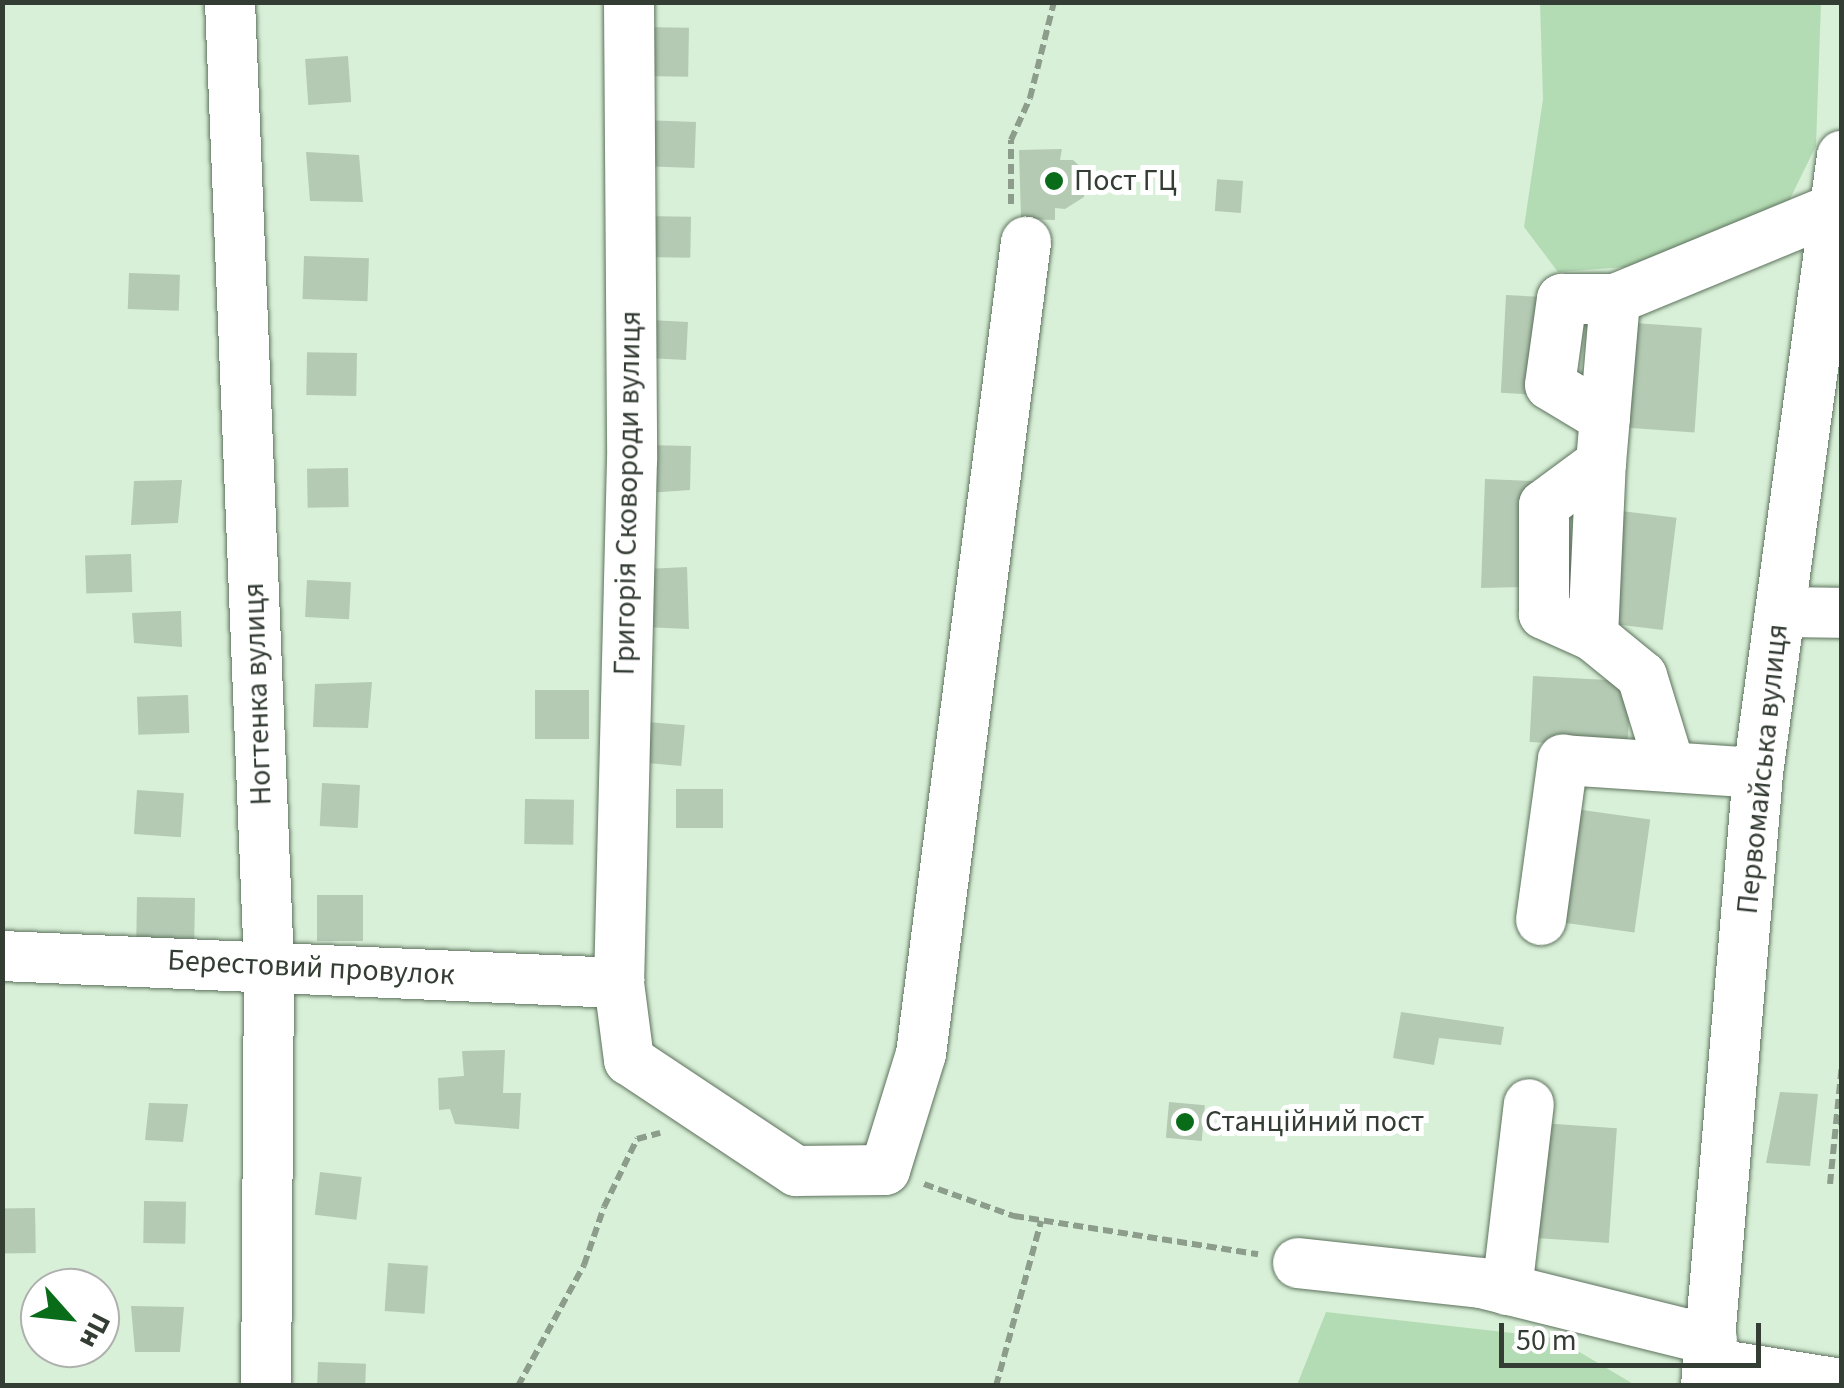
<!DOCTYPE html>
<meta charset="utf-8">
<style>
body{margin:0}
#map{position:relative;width:1844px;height:1388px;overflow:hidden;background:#d9f0d8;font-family:"Source Sans 3",sans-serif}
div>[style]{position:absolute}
.green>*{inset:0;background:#b4dcb4}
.building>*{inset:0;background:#b4cab3;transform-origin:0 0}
.path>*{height:6px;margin-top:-3px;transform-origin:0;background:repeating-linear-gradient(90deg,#8d9d8c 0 10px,transparent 0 15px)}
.roads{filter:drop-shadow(0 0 2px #5d725d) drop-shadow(0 0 2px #5d725d)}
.minor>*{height:50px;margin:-25px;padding:0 25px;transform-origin:25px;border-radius:25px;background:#fff}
.dots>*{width:28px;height:28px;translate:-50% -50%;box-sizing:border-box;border:5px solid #fff;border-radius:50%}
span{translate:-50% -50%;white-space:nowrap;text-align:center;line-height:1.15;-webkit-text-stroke:10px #fff;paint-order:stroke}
.poi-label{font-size:30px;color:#343d34}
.left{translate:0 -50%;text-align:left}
.street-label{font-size:30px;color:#343d34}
.frame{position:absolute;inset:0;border:5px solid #343d34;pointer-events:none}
.north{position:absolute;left:20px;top:1268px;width:100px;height:100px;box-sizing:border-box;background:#fff;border:2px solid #aeb1ae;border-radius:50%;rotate:117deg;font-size:28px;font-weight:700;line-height:40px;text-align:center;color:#343d34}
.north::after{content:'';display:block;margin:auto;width:35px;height:45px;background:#086c19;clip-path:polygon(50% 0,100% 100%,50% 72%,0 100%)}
.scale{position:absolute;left:1499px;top:1323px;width:262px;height:45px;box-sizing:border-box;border:5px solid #343d34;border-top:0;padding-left:12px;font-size:30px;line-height:35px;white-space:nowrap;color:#343d34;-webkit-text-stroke:8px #fff;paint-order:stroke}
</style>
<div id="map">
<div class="green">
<i style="clip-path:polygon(1540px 3px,1821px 3px,1816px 146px,1781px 217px,1708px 248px,1626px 267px,1558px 272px,1524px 227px,1543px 99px)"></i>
<i style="clip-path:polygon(1326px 1312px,1556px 1338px,1635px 1385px,1297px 1385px)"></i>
</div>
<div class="building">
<i style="left:641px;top:27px;width:48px;height:49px;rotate:1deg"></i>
<i style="left:348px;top:56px;width:46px;height:43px;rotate:86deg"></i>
<i style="left:696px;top:122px;width:46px;height:54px;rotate:92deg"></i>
<i style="clip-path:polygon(1062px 149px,1060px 160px,1073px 160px,1088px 174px,1084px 197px,1065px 209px,1055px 208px,1055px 220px,1021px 219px,1019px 150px)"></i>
<i style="clip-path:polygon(306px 152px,359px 155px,363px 202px,310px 201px)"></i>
<i style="left:1243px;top:181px;width:32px;height:26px;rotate:94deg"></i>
<i style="left:643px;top:216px;width:48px;height:41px;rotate:1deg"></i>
<i style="left:304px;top:256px;width:65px;height:43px;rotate:2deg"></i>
<i style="left:129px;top:273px;width:51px;height:36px;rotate:2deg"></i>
<i style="left:1506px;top:295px;width:41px;height:98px;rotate:3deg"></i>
<i style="left:688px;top:322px;width:38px;height:43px;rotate:93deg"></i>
<i style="left:1635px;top:323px;width:67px;height:105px;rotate:4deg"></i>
<i style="left:357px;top:353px;width:43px;height:50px;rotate:91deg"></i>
<i style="clip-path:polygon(645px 445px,691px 446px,690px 490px,647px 493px)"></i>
<i style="left:348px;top:468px;width:39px;height:41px;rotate:89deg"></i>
<i style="clip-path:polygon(1485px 479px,1533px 481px,1522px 587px,1481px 588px)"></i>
<i style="clip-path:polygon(182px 480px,178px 523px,131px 525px,134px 481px)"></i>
<i style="left:1613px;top:510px;width:64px;height:113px;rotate:7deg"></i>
<i style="left:131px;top:554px;width:38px;height:46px;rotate:88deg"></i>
<i style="clip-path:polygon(687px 567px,689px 629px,642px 627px,645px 569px)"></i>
<i style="left:307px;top:580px;width:44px;height:37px;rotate:3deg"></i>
<i style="clip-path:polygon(181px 611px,182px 647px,134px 643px,132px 613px)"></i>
<i style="left:1533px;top:676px;width:98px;height:66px;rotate:3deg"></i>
<i style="clip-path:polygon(372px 682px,368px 728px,313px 727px,315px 684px)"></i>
<i style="left:535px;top:690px;width:54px;height:49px"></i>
<i style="left:188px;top:695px;width:38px;height:51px;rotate:88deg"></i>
<i style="left:648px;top:722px;width:37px;height:41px;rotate:5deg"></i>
<i style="left:322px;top:783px;width:38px;height:43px;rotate:3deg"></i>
<i style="left:676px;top:789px;width:47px;height:39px"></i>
<i style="left:137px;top:790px;width:47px;height:44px;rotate:4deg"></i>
<i style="left:525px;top:799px;width:49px;height:45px;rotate:1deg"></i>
<i style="left:1575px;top:809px;width:76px;height:114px;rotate:8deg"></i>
<i style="left:317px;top:895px;width:46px;height:46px"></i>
<i style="left:137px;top:897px;width:58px;height:45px;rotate:1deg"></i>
<i style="clip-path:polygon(1401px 1012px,1504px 1027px,1501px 1045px,1439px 1038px,1434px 1065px,1393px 1058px)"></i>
<i style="clip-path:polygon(505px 1050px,503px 1093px,521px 1093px,519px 1129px,455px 1124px,450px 1109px,439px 1110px,438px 1078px,464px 1076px,462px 1051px)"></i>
<i style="clip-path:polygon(1780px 1092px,1818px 1094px,1810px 1166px,1766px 1163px)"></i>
<i style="left:1169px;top:1102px;width:36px;height:36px;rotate:5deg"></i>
<i style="clip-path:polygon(149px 1103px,188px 1104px,183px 1142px,145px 1140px)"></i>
<i style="left:1541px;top:1123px;width:76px;height:115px;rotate:4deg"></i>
<i style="left:320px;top:1172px;width:42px;height:43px;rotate:7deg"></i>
<i style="left:144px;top:1201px;width:42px;height:42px;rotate:1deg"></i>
<i style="left:35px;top:1208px;width:45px;height:33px;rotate:89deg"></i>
<i style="left:388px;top:1263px;width:40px;height:48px;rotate:4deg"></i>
<i style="clip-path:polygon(131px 1306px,184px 1307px,180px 1352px,135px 1352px)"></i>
<i style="left:318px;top:1362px;width:48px;height:24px;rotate:2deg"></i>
</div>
<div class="path">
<i style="left:1011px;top:204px;width:64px;rotate:-90deg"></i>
<i style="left:1011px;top:140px;width:46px;rotate:-65.7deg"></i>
<i style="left:1030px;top:98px;width:99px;rotate:-76deg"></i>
<i style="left:924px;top:1184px;width:96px;rotate:19.6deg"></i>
<i style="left:1014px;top:1216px;width:247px;rotate:8.9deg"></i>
<i style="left:1830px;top:1184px;width:121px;rotate:-84.3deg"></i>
<i style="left:518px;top:1386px;width:138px;rotate:-61.4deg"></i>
<i style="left:584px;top:1265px;width:61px;rotate:-71deg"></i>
<i style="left:604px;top:1207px;width:76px;rotate:-64.1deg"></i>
<i style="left:637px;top:1139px;width:24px;rotate:-15deg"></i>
<i style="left:996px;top:1386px;width:171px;rotate:-74.7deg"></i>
</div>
<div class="roads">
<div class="minor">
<i style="left:230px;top:2px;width:965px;rotate:87.68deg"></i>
<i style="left:269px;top:966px;width:420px;rotate:90.4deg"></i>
<i style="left:629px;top:2px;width:458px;rotate:89.6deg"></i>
<i style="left:632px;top:460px;width:523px;rotate:91.42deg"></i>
<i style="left:619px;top:983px;width:78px;rotate:82.6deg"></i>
<i style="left:629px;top:1060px;width:201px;rotate:33.6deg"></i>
<i style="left:796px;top:1171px;width:89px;rotate:-0.6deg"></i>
<i style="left:885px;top:1170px;width:121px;rotate:-72.8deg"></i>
<i style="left:921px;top:1054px;width:819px;rotate:-82.63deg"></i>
<i style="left:1605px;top:418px;width:64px;rotate:-149deg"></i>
<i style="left:1550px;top:385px;width:87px;rotate:-82.1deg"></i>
<i style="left:1562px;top:299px;width:53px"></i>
<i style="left:1780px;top:612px;width:62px;rotate:0.9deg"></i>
<i style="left:1593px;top:636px;width:173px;rotate:-87.4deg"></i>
<i style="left:1670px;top:767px;width:95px;rotate:-107.1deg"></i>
<i style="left:1642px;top:676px;width:63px;rotate:-140.8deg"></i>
<i style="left:1593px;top:636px;width:54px;rotate:-155.8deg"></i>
<i style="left:1544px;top:614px;width:109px;rotate:-90deg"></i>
<i style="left:1544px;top:505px;width:71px;rotate:-36.4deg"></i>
<i style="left:1601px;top:463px;width:165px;rotate:-85.1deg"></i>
<i style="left:1615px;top:299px;width:239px;rotate:-22.4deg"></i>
<i style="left:1541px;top:920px;width:162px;rotate:-82.2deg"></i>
<i style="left:1563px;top:760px;width:195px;rotate:3.8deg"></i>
<i style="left:2px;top:956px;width:618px;rotate:2.51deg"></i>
<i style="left:1298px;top:1263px;width:184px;rotate:6.2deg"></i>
<i style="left:1481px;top:1283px;width:238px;rotate:13.9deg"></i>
<i style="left:1507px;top:1290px;width:187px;rotate:-83.3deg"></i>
<i style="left:1709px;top:1363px;width:135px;rotate:9deg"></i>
<i style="left:1706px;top:1386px;width:615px;rotate:-85.15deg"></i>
<i style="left:1758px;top:773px;width:623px;rotate:-82.25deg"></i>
</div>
</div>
<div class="dots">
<i style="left:1054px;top:181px;background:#086c19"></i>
<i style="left:1185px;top:1122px;background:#086c19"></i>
</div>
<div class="poi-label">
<span class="left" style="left:1074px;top:181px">Пост ГЦ</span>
<span class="left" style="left:1205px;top:1122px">Станційний пост</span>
</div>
<div class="street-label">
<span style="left:628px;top:493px;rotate:-89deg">Григорія Сковороди вулиця</span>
<span style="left:258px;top:694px;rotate:-92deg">Ногтенка вулиця</span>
<span style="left:1763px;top:769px;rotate:-84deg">Первомайська вулиця</span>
<span style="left:311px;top:968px;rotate:3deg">Берестовий провулок</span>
</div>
<div class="frame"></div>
<div class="north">Пн</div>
<div class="scale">50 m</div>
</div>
